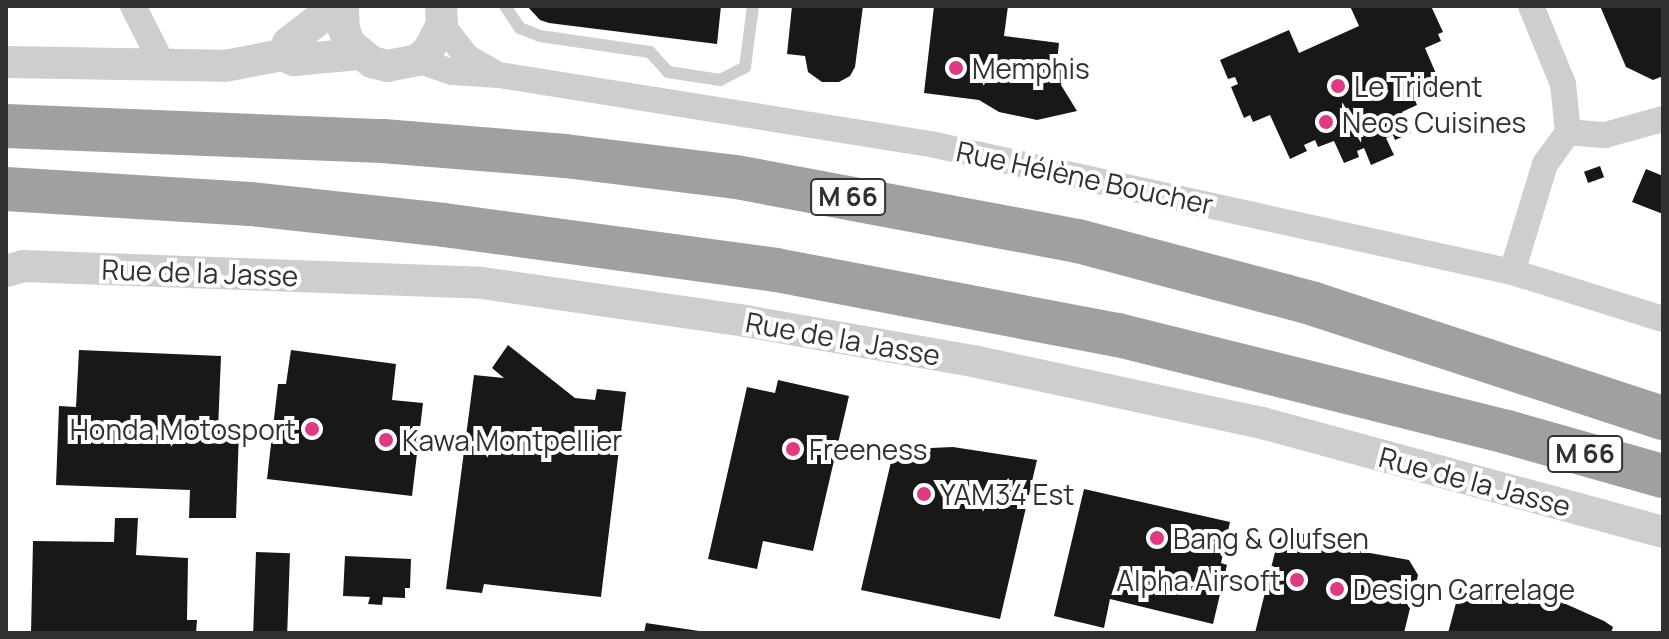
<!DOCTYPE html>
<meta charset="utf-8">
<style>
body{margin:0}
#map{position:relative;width:1669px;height:639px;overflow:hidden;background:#fff;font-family:Manrope,sans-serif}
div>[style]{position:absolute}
.building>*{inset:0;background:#181818;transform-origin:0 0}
.service>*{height:12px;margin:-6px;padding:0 6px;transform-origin:6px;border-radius:6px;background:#cecece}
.minor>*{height:26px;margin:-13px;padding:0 13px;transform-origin:13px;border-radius:13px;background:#cecece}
.tertiary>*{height:32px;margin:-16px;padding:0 16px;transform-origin:16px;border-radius:16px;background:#cecece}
.trunk>*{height:44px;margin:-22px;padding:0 22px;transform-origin:22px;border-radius:22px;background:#a0a0a0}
.dots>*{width:22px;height:22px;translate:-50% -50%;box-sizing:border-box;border:4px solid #fff;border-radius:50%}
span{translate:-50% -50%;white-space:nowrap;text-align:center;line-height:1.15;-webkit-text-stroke:8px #fff;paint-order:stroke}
.shield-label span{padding:2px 6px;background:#fff;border:2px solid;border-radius:6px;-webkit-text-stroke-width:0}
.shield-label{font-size:26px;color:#313131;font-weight:700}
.poi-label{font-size:28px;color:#313131}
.left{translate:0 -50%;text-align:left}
.right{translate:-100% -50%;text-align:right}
.street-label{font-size:28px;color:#313131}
.frame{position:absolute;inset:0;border:8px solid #313131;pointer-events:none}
</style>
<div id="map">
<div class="building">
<i style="clip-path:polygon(527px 6px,721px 6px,717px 44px,549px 23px,540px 20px)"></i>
<i style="clip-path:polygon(792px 6px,863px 6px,855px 67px,850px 76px,839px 82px,822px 82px,808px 72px,805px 56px,787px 54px)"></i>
<i style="clip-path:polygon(934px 6px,1008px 6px,1004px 36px,1059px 43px,1057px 62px,1064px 64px,1061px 85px,1077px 111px,1037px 120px,999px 112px,979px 100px,924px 93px)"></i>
<i style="clip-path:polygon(1350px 6px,1431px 6px,1443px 32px,1438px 34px,1441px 41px,1425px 48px,1444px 92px,1415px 100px,1417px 105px,1402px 112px,1411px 133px,1395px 140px,1393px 135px,1386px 138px,1394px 155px,1371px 165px,1364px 148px,1357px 151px,1359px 157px,1344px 163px,1334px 141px,1318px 147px,1315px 140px,1304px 145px,1307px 151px,1290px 159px,1270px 115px,1253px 122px,1250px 115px,1244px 118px,1231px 87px,1238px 84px,1235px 77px,1228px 79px,1220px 60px,1289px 30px,1299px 53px,1359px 26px)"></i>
<i style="clip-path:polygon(1600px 6px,1663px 6px,1663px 76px,1653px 80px,1626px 67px)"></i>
<i style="left:1600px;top:166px;width:12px;height:17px;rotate:70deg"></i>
<i style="clip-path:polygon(1646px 169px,1663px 176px,1663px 214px,1632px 202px)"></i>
<i style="clip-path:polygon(508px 345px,575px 398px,595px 400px,597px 389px,626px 392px,601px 597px,484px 584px,482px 593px,446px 589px,474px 375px,504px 378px,492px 368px)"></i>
<i style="clip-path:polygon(79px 350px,221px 356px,218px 430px,239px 431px,236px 518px,189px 518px,190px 490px,56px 485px,59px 406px,76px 407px)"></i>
<i style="clip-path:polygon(291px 350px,396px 364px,392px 400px,423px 403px,412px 496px,267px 479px,278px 384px,286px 384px)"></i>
<i style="clip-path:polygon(778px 380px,849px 396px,813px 551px,763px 541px,757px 569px,708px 559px,747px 387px,775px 393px)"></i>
<i style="clip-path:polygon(953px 447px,1037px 460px,1000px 619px,861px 590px,894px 449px,922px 455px,931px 448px)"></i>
<i style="clip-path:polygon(1084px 489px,1230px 522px,1221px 563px,1227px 565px,1213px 624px,1110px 599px,1104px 628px,1054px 616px)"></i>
<i style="clip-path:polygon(115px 518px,138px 518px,136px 555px,188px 558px,187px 620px,197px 620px,196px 633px,31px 633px,33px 541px,114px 542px)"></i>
<i style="clip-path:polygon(1288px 530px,1333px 541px,1331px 546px,1409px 560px,1418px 575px,1404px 633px,1255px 633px,1278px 540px)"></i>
<i style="left:256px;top:552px;width:34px;height:81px;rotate:2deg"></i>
<i style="clip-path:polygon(345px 556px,411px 559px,410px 588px,405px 588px,405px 598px,383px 597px,382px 605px,368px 604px,370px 597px,343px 596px)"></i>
<i style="clip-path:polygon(1478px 587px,1550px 597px,1604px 621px,1613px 627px,1611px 633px,1448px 633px,1460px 588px)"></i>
<i style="clip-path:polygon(646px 623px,699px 631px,699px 633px,644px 633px)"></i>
</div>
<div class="service">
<i style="left:505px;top:6px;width:27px;rotate:56deg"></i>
<i style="left:520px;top:28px;width:22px;rotate:22deg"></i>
<i style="left:540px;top:36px;width:111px;rotate:8.3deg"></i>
<i style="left:650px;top:52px;width:27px;rotate:48deg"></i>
<i style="left:668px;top:72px;width:53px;rotate:8.7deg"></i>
<i style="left:720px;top:80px;width:28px;rotate:-27deg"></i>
<i style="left:745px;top:67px;width:62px;rotate:-82.5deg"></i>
</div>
<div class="minor">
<i style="left:133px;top:6px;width:66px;rotate:63deg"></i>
<i style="left:442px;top:25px;width:41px;rotate:52deg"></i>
<i style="left:467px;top:57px;width:32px;rotate:30deg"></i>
<i style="left:417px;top:60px;width:37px;rotate:19deg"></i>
<i style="left:452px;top:72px;width:47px;rotate:3.7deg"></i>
<i style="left:499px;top:75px;width:442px;rotate:9.1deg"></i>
<i style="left:935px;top:145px;width:591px;rotate:12.41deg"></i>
<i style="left:1512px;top:272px;width:158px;rotate:17.3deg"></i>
<i style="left:1568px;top:132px;width:37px;rotate:5deg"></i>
<i style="left:1605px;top:135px;width:60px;rotate:-15.4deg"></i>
<i style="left:1512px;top:272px;width:113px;rotate:-73deg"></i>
<i style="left:1545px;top:164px;width:39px;rotate:-54deg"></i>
<i style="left:1568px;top:132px;width:48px;rotate:-95.9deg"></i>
<i style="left:1563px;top:84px;width:84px;rotate:-112.3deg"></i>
</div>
<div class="tertiary">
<i style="left:343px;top:6px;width:23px;rotate:88deg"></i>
<i style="left:344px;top:29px;width:15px;rotate:70deg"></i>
<i style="left:349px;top:43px;width:30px;rotate:40deg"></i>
<i style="left:372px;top:62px;width:16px;rotate:15deg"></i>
<i style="left:387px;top:66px;width:31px;rotate:-11deg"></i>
<i style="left:417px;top:60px;width:14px;rotate:-39deg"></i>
<i style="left:428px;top:51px;width:30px;rotate:-62deg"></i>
<i style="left:442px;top:25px;width:19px;rotate:-93deg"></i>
<i style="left:282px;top:55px;width:13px;rotate:-63deg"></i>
<i style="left:288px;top:43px;width:61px;rotate:-37.6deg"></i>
<i style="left:6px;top:62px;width:219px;rotate:1deg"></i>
<i style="left:225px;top:66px;width:58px;rotate:-10.9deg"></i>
<i style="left:282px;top:55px;width:13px;rotate:23deg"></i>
<i style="left:294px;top:60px;width:65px;rotate:-5.3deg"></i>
<i style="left:6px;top:271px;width:18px;rotate:-16deg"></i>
<i style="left:23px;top:266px;width:459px;rotate:2.1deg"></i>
<i style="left:482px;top:283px;width:266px;rotate:8.2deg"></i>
<i style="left:745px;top:321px;width:231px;rotate:10deg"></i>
<i style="left:973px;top:361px;width:296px;rotate:12.1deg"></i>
<i style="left:1262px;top:423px;width:416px;rotate:15.2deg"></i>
</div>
<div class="trunk">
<i style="left:6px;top:126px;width:377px;rotate:2.3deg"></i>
<i style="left:383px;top:141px;width:183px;rotate:4.7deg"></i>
<i style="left:565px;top:156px;width:172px;rotate:7deg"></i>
<i style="left:736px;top:177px;width:348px;rotate:10.6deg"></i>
<i style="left:1078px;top:241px;width:244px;rotate:14.9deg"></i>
<i style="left:1314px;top:304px;width:367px;rotate:18.1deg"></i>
<i style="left:6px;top:189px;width:245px;rotate:3.5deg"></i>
<i style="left:251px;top:204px;width:194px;rotate:6.2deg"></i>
<i style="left:444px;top:225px;width:335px;rotate:7.7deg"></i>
<i style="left:776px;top:270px;width:348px;rotate:10.8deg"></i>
<i style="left:1118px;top:335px;width:401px;rotate:14deg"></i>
<i style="left:1507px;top:432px;width:162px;rotate:15.8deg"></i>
</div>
<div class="dots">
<i style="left:956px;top:68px;background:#e13981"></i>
<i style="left:1338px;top:86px;background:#e13981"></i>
<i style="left:1326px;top:122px;background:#e13981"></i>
<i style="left:312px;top:429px;background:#e13981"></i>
<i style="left:386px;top:440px;background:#e13981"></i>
<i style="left:793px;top:449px;background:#e13981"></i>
<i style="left:924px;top:494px;background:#e13981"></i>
<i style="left:1157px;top:538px;background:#e13981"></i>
<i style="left:1297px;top:580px;background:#e13981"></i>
<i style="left:1337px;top:589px;background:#e13981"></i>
</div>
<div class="shield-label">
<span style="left:848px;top:197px">M 66</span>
<span style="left:1585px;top:454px">M 66</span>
</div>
<div class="poi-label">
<span class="left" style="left:972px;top:68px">Memphis</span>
<span class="left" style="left:1354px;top:86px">Le Trident</span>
<span class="left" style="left:1342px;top:122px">Neos Cuisines</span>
<span class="right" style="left:296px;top:429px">Honda Motosport</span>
<span class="left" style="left:402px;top:440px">Kawa Montpellier</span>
<span class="left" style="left:809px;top:449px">Freeness</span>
<span class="left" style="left:940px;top:494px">YAM34 Est</span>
<span class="left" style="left:1173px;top:538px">Bang &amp; Olufsen</span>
<span class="right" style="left:1281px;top:580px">Alpha Airsoft</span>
<span class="left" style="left:1353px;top:589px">Design Carrelage</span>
</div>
<div class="street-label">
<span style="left:1085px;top:177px;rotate:12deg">Rue Hélène Boucher</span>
<span style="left:200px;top:272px;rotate:2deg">Rue de la Jasse</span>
<span style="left:843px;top:338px;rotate:10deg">Rue de la Jasse</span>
<span style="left:1475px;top:481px;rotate:15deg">Rue de la Jasse</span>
</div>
<div class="frame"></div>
</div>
